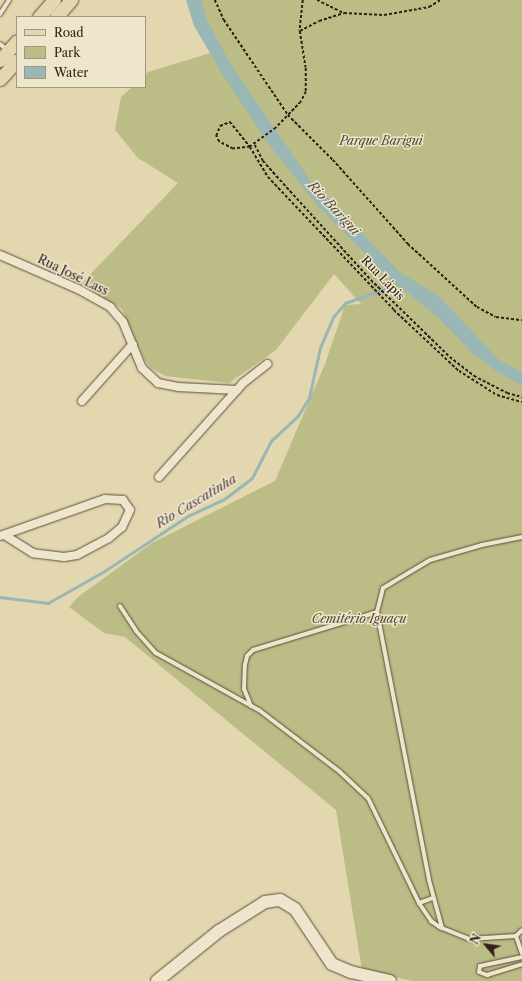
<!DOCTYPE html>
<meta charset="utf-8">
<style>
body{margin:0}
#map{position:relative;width:522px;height:981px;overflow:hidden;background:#e3d7b0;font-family:"Libre Caslon Text",serif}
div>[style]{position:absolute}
.green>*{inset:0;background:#bbbc86}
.water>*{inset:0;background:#99b7b5}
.stream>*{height:2.5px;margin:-1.25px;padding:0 1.25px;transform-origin:1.25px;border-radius:1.25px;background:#99b7b5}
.path>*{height:1.5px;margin-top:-0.75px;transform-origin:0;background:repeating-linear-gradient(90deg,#322015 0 3px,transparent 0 5px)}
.roads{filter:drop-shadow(0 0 1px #5e4e3c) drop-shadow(0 0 1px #5e4e3c)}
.service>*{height:4px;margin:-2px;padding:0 2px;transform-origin:2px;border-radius:2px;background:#ede5cc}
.minor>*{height:8px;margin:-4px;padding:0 4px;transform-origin:4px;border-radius:4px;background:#ede5cc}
.secondary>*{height:12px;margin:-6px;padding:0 6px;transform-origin:6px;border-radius:6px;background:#ede5cc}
.primary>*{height:13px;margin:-6.5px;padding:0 6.5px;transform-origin:6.5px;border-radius:6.5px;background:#e3d7b0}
span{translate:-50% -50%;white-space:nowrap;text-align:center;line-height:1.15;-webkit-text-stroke:3px #ede5cc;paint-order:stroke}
.park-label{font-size:12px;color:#544731;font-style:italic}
.street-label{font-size:12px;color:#322015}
.water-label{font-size:13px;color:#514d45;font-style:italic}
.legend{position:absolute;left:16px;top:16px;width:130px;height:72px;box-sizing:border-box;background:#ede5cc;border:1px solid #a29683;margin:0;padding:5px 7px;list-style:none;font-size:12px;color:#322015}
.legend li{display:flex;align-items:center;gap:8px;height:20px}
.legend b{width:20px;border:1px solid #a29683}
.north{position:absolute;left:466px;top:925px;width:40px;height:40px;-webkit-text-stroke:3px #ede5cc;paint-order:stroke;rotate:299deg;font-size:11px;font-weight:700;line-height:16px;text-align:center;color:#322015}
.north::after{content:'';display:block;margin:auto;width:14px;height:18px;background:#322015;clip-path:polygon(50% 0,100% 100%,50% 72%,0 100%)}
</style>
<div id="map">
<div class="green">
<i style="clip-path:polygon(192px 0,522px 0,522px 981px,413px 981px,362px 970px,336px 810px,125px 637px,104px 633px,69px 607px,78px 597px,152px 543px,275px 481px,325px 364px,345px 305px,361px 304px,334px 274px,276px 350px,229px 383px,165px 376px,151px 368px,144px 359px,122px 309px,81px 284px,178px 183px,138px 158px,115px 130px,121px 97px,132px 87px,145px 87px,145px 75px,148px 72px,217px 51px)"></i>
</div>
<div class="water">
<i style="clip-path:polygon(186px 0,201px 0,207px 20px,231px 65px,310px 180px,401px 273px,440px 297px,500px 361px,522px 372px,522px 385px,496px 371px,472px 353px,438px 317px,388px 277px,316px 204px,271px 147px,223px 75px,194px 26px)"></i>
</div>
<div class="stream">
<i style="left:0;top:597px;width:48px;rotate:7.1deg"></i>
<i style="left:48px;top:603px;width:63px;rotate:-29.4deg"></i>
<i style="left:103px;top:572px;width:102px;rotate:-33.4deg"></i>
<i style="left:188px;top:516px;width:38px;rotate:-25deg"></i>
<i style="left:223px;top:500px;width:36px;rotate:-37deg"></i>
<i style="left:252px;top:478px;width:42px;rotate:-62.8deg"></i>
<i style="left:271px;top:441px;width:37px;rotate:-43deg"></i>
<i style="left:298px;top:416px;width:21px;rotate:-59deg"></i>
<i style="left:309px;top:398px;width:51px;rotate:-77.6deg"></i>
<i style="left:320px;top:348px;width:34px;rotate:-67deg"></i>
<i style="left:333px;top:317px;width:18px;rotate:-49deg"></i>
<i style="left:345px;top:303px;width:58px;rotate:-19.1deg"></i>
</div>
<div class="path">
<i style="left:215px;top:0;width:22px;rotate:66deg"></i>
<i style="left:224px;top:20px;width:115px;rotate:56deg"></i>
<i style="left:288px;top:115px;width:64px;rotate:45deg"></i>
<i style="left:333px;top:160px;width:113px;rotate:48.2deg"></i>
<i style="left:408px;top:244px;width:93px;rotate:42.4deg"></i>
<i style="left:477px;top:307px;width:21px;rotate:28deg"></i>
<i style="left:496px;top:317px;width:26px;rotate:7deg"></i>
<i style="left:303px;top:0;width:31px;rotate:96deg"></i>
<i style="left:300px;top:31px;width:37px;rotate:81deg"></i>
<i style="left:306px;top:68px;width:24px;rotate:90deg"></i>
<i style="left:306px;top:92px;width:11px;rotate:117deg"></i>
<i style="left:301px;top:102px;width:36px;rotate:134deg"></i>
<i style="left:276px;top:128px;width:32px;rotate:144deg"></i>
<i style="left:250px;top:147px;width:17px;rotate:173deg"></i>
<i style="left:233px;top:149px;width:16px;rotate:-153deg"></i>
<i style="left:219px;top:142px;width:7px;rotate:-117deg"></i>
<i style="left:216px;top:136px;width:11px;rotate:-68deg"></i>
<i style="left:220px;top:126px;width:11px;rotate:-22deg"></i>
<i style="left:230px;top:122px;width:32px;rotate:51deg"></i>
<i style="left:250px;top:147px;width:35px;rotate:59deg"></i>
<i style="left:268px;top:177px;width:183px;rotate:46.5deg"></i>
<i style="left:394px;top:310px;width:89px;rotate:43.2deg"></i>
<i style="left:459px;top:371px;width:45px;rotate:32.3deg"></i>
<i style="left:497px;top:395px;width:26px;rotate:16deg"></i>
<i style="left:317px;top:0;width:30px;rotate:26deg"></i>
<i style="left:344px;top:13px;width:40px;rotate:2.9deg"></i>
<i style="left:384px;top:15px;width:46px;rotate:-10.1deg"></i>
<i style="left:429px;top:7px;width:13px;rotate:-32deg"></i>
<i style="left:300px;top:31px;width:21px;rotate:-28deg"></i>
<i style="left:319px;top:21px;width:26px;rotate:-18deg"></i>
<i style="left:255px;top:145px;width:18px;rotate:63deg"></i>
<i style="left:263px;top:161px;width:25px;rotate:48deg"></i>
<i style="left:280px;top:180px;width:135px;rotate:47.7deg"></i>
<i style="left:371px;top:280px;width:110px;rotate:44.3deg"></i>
<i style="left:450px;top:357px;width:31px;rotate:38deg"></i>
<i style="left:474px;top:376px;width:37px;rotate:27deg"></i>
<i style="left:507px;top:393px;width:16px;rotate:15deg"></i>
</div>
<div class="roads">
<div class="service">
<i style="left:0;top:14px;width:17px;rotate:-57deg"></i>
<i style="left:0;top:44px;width:8px;rotate:40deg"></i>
<i style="left:522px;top:537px;width:41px;rotate:168.7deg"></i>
<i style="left:482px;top:545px;width:54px;rotate:163.9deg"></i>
<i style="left:430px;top:560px;width:55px;rotate:149.2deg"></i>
<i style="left:383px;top:588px;width:25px;rotate:104deg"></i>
<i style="left:377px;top:612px;width:273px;rotate:79deg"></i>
<i style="left:429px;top:880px;width:50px;rotate:74.8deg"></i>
<i style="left:442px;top:928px;width:29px;rotate:22deg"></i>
<i style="left:469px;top:939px;width:47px;rotate:-3.7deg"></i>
<i style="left:516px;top:936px;width:8px;rotate:-45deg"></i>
<i style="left:120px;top:606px;width:30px;rotate:57deg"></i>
<i style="left:136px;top:631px;width:30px;rotate:48deg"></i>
<i style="left:156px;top:653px;width:118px;rotate:29deg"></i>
<i style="left:259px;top:710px;width:102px;rotate:37.4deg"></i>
<i style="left:340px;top:772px;width:38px;rotate:43deg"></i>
<i style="left:368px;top:798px;width:117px;rotate:64.1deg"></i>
<i style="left:419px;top:903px;width:22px;rotate:56deg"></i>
<i style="left:431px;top:921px;width:12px;rotate:35deg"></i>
<i style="left:251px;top:706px;width:18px;rotate:-112deg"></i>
<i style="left:244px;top:689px;width:24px;rotate:-88deg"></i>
<i style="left:245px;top:665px;width:9px;rotate:-77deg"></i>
<i style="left:247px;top:656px;width:8px;rotate:-45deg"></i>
<i style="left:253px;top:650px;width:130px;rotate:-17deg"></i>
<i style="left:419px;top:903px;width:15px;rotate:-20deg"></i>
<i style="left:516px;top:936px;width:18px;rotate:71deg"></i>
<i style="left:522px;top:957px;width:43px;rotate:167.9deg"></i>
<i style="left:480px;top:966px;width:6px;rotate:99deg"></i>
<i style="left:479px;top:972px;width:9px;rotate:21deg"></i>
<i style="left:487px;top:975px;width:37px;rotate:-17deg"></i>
</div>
<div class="minor">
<i style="left:0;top:255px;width:85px;rotate:23.6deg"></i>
<i style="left:78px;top:289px;width:37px;rotate:29deg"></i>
<i style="left:110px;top:307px;width:20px;rotate:49deg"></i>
<i style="left:123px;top:322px;width:50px;rotate:67.6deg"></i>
<i style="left:142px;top:368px;width:22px;rotate:43deg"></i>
<i style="left:158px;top:383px;width:20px;rotate:11deg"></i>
<i style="left:178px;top:387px;width:59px;rotate:2.9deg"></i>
<i style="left:82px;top:401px;width:76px;rotate:-48.2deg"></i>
<i style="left:159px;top:477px;width:126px;rotate:-48.2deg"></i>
<i style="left:243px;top:383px;width:31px;rotate:-38deg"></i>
<i style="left:0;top:536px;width:111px;rotate:-19.4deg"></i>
<i style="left:105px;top:499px;width:18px;rotate:3deg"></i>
<i style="left:123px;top:500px;width:12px;rotate:55deg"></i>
<i style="left:130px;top:510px;width:19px;rotate:115deg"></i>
<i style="left:122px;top:527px;width:17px;rotate:140deg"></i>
<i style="left:109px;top:538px;width:36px;rotate:152deg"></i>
<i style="left:77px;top:555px;width:13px;rotate:171deg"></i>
<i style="left:64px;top:557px;width:31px;rotate:-173deg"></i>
<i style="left:33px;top:553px;width:34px;rotate:-148deg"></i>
</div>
<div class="secondary">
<i style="left:157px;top:981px;width:80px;rotate:-38.9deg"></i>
<i style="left:219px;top:931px;width:54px;rotate:-32.2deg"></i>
<i style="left:265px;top:902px;width:15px;rotate:-8deg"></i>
<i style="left:280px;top:900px;width:17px;rotate:31deg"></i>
<i style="left:295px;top:909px;width:66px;rotate:56.1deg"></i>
<i style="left:332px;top:964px;width:21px;rotate:23deg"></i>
<i style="left:351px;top:972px;width:40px;rotate:13deg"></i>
</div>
<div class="primary">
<i style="left:39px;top:17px;width:23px;rotate:-49deg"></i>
<i style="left:56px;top:17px;width:23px;rotate:-49deg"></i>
<i style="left:0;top:60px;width:25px;rotate:-48deg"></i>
<i style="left:0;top:79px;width:25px;rotate:-48deg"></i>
</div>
</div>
<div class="park-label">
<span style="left:381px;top:141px">Parque Barigui</span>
<span style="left:359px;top:619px">Cemitério Iguaçu</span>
</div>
<div class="street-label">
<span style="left:73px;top:275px;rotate:26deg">Rua José Lass</span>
<span style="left:383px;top:278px;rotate:46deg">Rua Lápis</span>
</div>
<div class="water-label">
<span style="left:334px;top:208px;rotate:47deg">Rio Barigui</span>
<span style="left:196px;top:501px;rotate:-31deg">Rio Cascatinha</span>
</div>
<ul class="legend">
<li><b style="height:5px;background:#e3d7b0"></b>Road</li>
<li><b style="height:11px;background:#bbbc86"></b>Park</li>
<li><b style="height:11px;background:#99b7b5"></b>Water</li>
</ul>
<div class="north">N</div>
</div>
